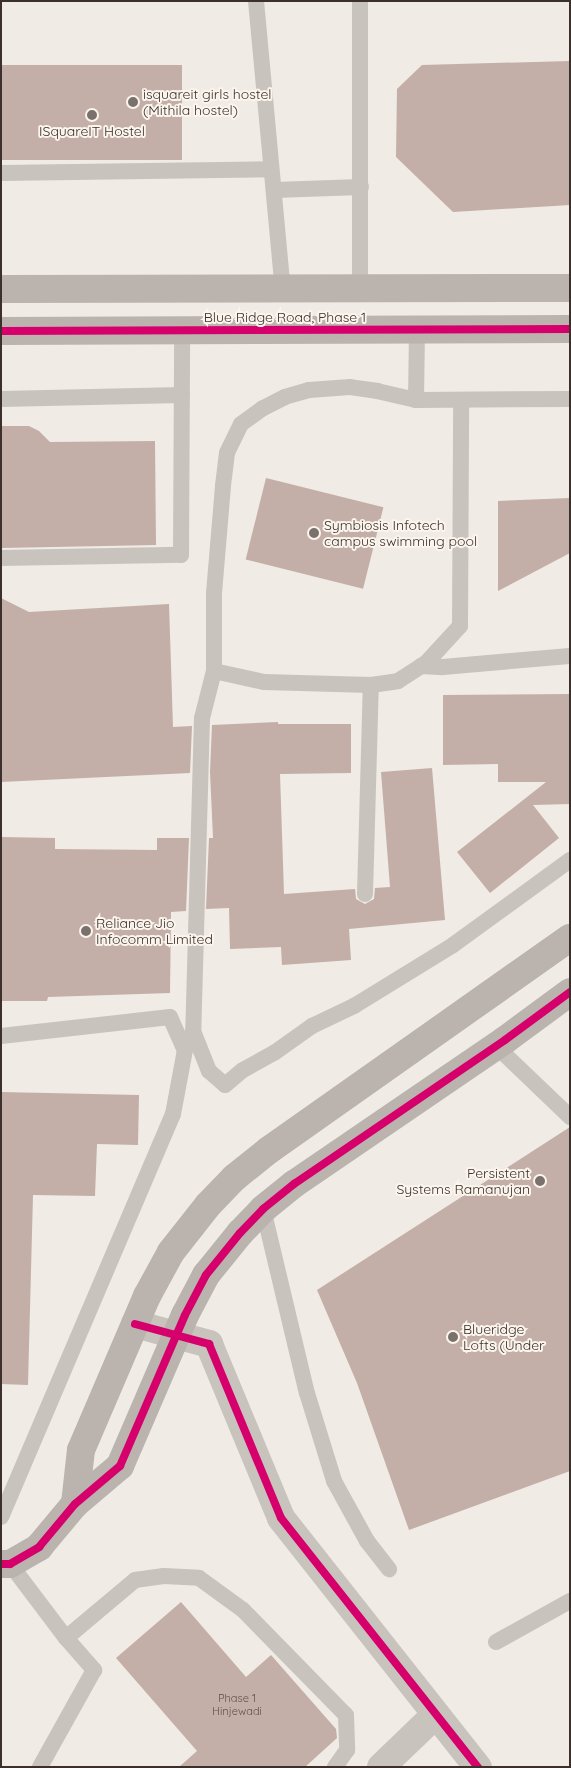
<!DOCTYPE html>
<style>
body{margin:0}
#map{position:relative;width:571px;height:1768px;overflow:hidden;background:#f0ebe5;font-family:Quicksand,sans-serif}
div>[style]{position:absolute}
.building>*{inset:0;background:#c3afa7;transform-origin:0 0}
.lane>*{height:16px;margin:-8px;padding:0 8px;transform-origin:8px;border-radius:8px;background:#c9c3be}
.street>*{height:28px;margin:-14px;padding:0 14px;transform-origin:14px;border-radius:14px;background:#c9c3be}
.secondary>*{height:28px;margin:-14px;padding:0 14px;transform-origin:14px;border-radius:14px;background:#bab3ae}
.cycleway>*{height:8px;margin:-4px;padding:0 4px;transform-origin:4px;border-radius:4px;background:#d6006c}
.dots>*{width:14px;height:14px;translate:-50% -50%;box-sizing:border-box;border:2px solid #fbf5ee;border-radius:50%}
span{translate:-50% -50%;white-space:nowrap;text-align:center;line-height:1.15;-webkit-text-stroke:4px #fbf5ee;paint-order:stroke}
.number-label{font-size:11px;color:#5d504a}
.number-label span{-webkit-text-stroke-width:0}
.poi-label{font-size:14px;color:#3b302b}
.left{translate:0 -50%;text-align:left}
.right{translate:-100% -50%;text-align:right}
.street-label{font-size:14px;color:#3b302b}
.frame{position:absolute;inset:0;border:2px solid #3b302b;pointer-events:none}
</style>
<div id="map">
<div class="building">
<i style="clip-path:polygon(570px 61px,570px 205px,453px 212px,396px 157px,397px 89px,422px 65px)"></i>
<i style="left:182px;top:65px;width:95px;height:181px;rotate:90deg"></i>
<i style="clip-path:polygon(1px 426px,29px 426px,39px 431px,50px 442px,155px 441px,156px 545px,1px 548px)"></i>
<i style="left:266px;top:478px;width:121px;height:84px;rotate:14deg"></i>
<i style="clip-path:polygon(570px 498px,570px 553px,498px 591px,498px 501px)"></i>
<i style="clip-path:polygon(1px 598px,29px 612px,169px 604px,173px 727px,192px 726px,190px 773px,1px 782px)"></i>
<i style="clip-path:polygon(570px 694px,570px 804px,533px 805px,559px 838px,490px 893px,457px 852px,546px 782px,498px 782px,498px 764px,443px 765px,443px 695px)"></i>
<i style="clip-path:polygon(278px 722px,278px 724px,351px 724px,351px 773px,280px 774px,284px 894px,355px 889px,356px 899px,365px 904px,374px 899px,375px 888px,390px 887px,381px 772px,432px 768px,445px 920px,349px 929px,351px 960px,282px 965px,281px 947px,230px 949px,229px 908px,206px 909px,209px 838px,213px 838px,210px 772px,212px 725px)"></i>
<i style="clip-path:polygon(1px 837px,55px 838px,55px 849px,157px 850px,157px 838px,189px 838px,186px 911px,171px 912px,170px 993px,48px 997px,47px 1001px,1px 1001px)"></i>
<i style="clip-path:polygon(1px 1092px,139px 1095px,138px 1145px,97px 1144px,95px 1196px,33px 1195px,28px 1385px,1px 1384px)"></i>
<i style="clip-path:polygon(570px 1127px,570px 1471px,409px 1530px,357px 1383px,317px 1290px)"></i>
<i style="clip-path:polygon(181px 1602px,246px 1677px,271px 1655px,336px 1729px,337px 1738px,305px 1767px,179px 1767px,197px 1751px,116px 1658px)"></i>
</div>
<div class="lane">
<i style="left:256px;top:1px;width:290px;rotate:84.7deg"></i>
<i style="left:1px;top:173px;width:270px;rotate:-0.8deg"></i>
<i style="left:274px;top:190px;width:87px;rotate:-2deg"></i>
<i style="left:360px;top:289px;width:288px;rotate:-90deg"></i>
<i style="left:417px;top:329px;width:71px;rotate:90.8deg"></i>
<i style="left:416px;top:400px;width:39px;rotate:-167deg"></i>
<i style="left:378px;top:391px;width:28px;rotate:-172deg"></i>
<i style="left:350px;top:387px;width:41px;rotate:175.8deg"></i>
<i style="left:309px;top:390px;width:25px;rotate:164deg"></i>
<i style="left:285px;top:397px;width:25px;rotate:153deg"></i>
<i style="left:263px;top:408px;width:27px;rotate:144deg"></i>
<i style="left:241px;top:424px;width:32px;rotate:116deg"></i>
<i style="left:227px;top:453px;width:33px;rotate:97deg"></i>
<i style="left:223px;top:486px;width:108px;rotate:94.8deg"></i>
<i style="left:214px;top:594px;width:77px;rotate:90deg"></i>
<i style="left:214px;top:671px;width:51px;rotate:12.4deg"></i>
<i style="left:264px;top:682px;width:107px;rotate:1.6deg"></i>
<i style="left:371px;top:685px;width:27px;rotate:-8deg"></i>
<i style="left:398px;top:681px;width:35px;rotate:-33deg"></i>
<i style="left:427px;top:662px;width:49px;rotate:-47.5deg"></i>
<i style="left:460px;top:626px;width:226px;rotate:-89.7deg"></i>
<i style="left:1px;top:399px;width:181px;rotate:-1.3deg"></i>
<i style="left:416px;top:400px;width:154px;rotate:-0.4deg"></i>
<i style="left:1px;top:558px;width:180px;rotate:-1deg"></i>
<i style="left:181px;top:555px;width:225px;rotate:-89.7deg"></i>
<i style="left:421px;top:666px;width:22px;rotate:3deg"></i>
<i style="left:443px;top:667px;width:127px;rotate:-5deg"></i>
<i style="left:214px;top:671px;width:49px;rotate:104.3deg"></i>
<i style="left:202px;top:718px;width:313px;rotate:91.6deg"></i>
<i style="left:193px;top:1031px;width:43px;rotate:68.2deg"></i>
<i style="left:209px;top:1071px;width:21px;rotate:41deg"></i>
<i style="left:225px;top:1085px;width:23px;rotate:-40deg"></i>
<i style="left:243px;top:1070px;width:35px;rotate:-29deg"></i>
<i style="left:274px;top:1053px;width:47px;rotate:-35.4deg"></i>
<i style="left:312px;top:1026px;width:47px;rotate:-25.5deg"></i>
<i style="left:354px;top:1006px;width:116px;rotate:-31.6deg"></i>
<i style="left:453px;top:945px;width:145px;rotate:-36deg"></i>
<i style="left:365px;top:894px;width:209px;rotate:-88.4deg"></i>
<i style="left:1px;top:1036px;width:170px;rotate:-6.4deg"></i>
<i style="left:170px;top:1017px;width:36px;rotate:66deg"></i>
<i style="left:185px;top:1050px;width:65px;rotate:100.6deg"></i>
<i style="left:173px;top:1114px;width:438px;rotate:113.1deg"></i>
<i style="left:496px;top:1046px;width:103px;rotate:43.8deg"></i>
<i style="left:263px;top:1209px;width:189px;rotate:76.6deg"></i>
<i style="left:307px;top:1393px;width:92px;rotate:72.9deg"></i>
<i style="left:334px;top:1481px;width:68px;rotate:61.2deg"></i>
<i style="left:367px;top:1541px;width:36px;rotate:52deg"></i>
<i style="left:10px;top:1564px;width:93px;rotate:52.9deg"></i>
<i style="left:66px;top:1638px;width:43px;rotate:48.8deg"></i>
<i style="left:94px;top:1670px;width:111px;rotate:119.1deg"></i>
<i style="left:66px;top:1638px;width:90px;rotate:-40deg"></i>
<i style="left:135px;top:1580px;width:29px;rotate:-8deg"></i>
<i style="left:164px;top:1576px;width:35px;rotate:3deg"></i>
<i style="left:199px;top:1578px;width:54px;rotate:36deg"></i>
<i style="left:243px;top:1610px;width:147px;rotate:45.6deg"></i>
<i style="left:346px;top:1715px;width:35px;rotate:88deg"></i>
<i style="left:347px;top:1750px;width:21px;rotate:125deg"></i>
<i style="left:496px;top:1642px;width:85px;rotate:-29deg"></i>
</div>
<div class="street">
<i style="left:135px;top:1324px;width:77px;rotate:15.1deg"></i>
<i style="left:209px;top:1344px;width:188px;rotate:67.5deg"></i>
<i style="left:281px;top:1518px;width:318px;rotate:51.7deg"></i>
<i style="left:381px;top:1767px;width:76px;rotate:-43.9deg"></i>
</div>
<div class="secondary">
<i style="left:1px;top:289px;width:569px;rotate:-0.1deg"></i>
<i style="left:1px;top:331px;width:569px;rotate:-0.2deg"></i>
<i style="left:75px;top:1504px;width:54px;rotate:-83.7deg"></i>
<i style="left:81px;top:1450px;width:168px;rotate:-66.8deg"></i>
<i style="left:147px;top:1296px;width:50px;rotate:-61.4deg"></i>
<i style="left:171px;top:1252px;width:60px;rotate:-51.8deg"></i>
<i style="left:208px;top:1205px;width:37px;rotate:-46deg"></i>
<i style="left:234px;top:1178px;width:45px;rotate:-38.7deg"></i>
<i style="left:269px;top:1150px;width:368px;rotate:-35.2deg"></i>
<i style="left:1px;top:1564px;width:9px"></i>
<i style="left:10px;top:1564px;width:34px;rotate:-30deg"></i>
<i style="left:39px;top:1547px;width:56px;rotate:-50.1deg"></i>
<i style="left:75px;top:1504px;width:59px;rotate:-40.2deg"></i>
<i style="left:120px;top:1466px;width:164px;rotate:-66.7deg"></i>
<i style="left:185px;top:1315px;width:45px;rotate:-62.3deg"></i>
<i style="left:206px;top:1275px;width:54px;rotate:-51deg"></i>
<i style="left:240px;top:1233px;width:33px;rotate:-46deg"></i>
<i style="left:263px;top:1209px;width:40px;rotate:-39deg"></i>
<i style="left:294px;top:1184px;width:255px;rotate:-34.3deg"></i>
<i style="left:505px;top:1040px;width:81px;rotate:-36.4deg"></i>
</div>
<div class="cycleway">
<i style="left:1px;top:331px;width:569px;rotate:-0.2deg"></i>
<i style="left:135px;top:1324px;width:77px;rotate:15.1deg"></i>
<i style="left:209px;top:1344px;width:188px;rotate:67.5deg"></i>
<i style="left:281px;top:1518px;width:318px;rotate:51.7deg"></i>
<i style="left:1px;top:1564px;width:9px"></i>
<i style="left:10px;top:1564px;width:34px;rotate:-30deg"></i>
<i style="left:39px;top:1547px;width:56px;rotate:-50.1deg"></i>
<i style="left:75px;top:1504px;width:59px;rotate:-40.2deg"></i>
<i style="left:120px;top:1466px;width:164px;rotate:-66.7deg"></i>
<i style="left:185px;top:1315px;width:45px;rotate:-62.3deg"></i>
<i style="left:206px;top:1275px;width:54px;rotate:-51deg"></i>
<i style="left:240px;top:1233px;width:33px;rotate:-46deg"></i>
<i style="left:263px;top:1209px;width:40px;rotate:-39deg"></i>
<i style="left:294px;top:1184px;width:255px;rotate:-34.3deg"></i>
<i style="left:505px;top:1040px;width:81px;rotate:-36.4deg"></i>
</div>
<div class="dots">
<i style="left:133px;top:102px;background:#7a716c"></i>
<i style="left:92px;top:115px;background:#7a716c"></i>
<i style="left:314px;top:533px;background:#7a716c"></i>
<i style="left:86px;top:931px;background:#7a716c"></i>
<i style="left:540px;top:1181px;background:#7a716c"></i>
<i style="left:453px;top:1337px;background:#7a716c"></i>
</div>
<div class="number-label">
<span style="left:237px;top:1705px">Phase 1<br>Hinjewadi</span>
</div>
<div class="poi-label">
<span class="left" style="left:143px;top:102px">isquareit girls hostel<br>(Mithila hostel)</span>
<span style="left:92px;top:131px">ISquareIT Hostel</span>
<span class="left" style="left:324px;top:533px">Symbiosis Infotech<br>campus swimming pool</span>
<span class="left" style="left:96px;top:931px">Reliance Jio<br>Infocomm Limited</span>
<span class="right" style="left:530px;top:1181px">Persistent<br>Systems Ramanujan</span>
<span class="left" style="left:463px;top:1337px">Blueridge<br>Lofts (Under</span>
</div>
<div class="street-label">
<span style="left:285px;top:317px">Blue Ridge Road, Phase 1</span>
</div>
<div class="frame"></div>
</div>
